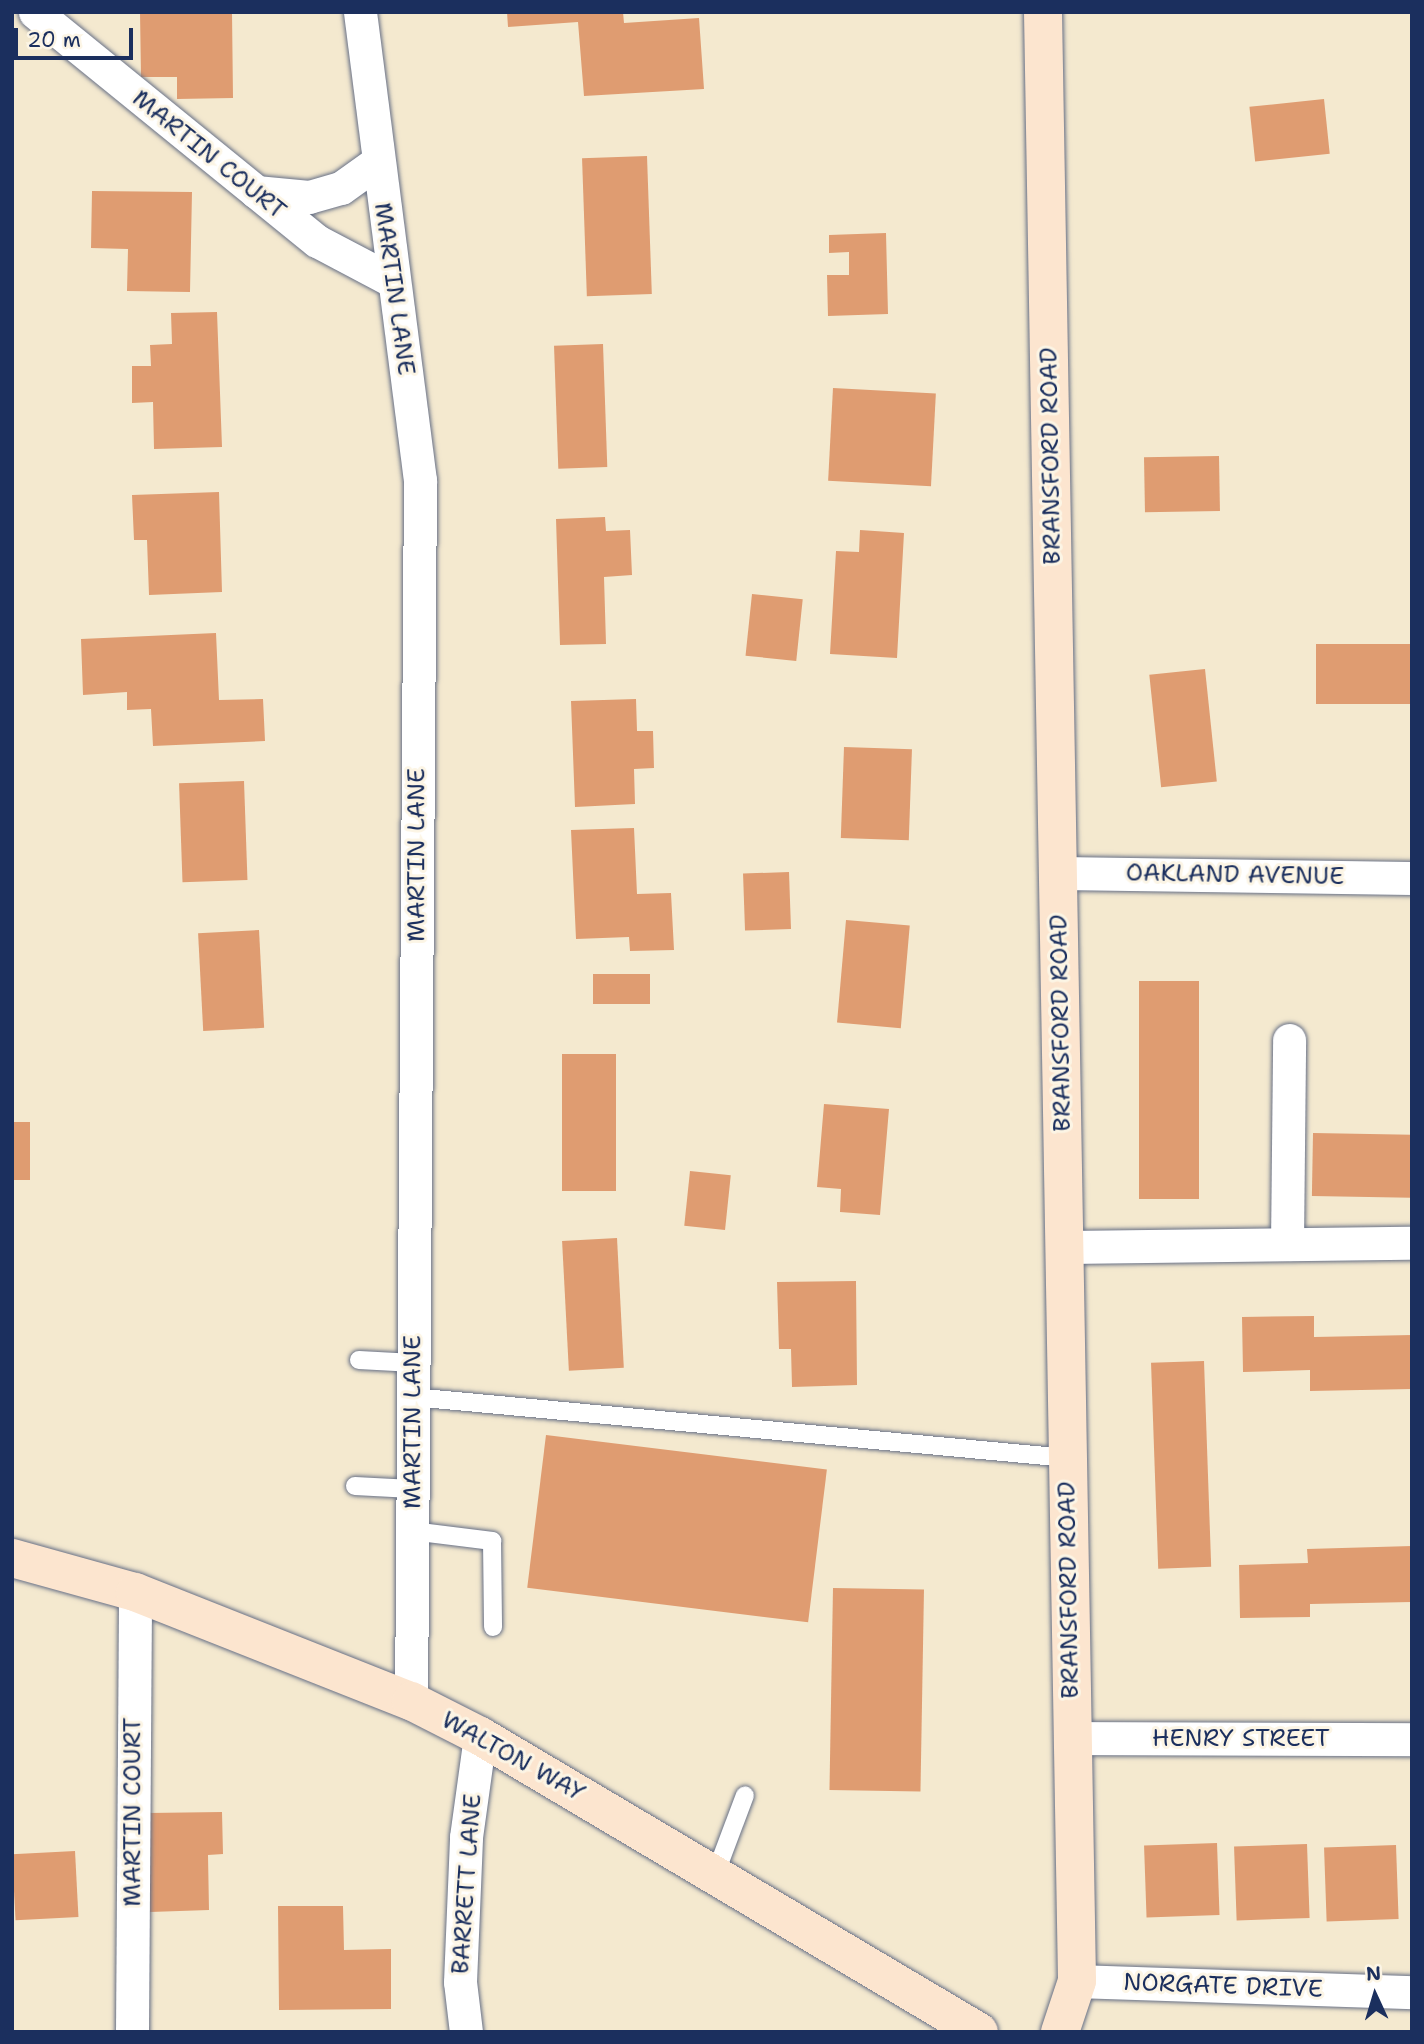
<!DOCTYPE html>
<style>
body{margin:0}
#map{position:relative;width:1424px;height:2044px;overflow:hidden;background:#f4e9cf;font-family:"Shantell Sans",sans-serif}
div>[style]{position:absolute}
.building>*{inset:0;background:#df9c71;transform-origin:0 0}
.roads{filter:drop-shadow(0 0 2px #677086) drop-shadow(0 0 2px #677086)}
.lane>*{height:18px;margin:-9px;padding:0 9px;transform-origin:9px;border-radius:9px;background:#fff}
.street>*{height:33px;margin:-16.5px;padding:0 16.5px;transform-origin:16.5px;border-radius:16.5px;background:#fff}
.secondary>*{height:38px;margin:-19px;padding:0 19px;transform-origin:19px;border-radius:19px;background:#fce5cf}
span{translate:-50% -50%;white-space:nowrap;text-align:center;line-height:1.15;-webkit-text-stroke:6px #fcf5e5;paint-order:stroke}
.street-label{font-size:24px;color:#1b2f5e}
.frame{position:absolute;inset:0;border:14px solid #1b2f5e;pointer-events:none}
.north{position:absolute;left:1340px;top:1960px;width:70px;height:70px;-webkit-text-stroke:5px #fcf5e5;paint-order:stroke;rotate:356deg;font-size:19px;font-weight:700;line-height:28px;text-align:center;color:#1b2f5e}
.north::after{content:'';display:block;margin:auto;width:24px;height:32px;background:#1b2f5e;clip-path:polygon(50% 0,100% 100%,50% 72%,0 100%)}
.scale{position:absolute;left:14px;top:28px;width:119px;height:32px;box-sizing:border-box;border:4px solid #1b2f5e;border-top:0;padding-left:9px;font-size:21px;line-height:24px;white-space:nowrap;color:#1b2f5e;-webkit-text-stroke:5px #fcf5e5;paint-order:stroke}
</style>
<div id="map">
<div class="building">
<i style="clip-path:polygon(140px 12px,232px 12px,233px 98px,177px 99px,177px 77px,141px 77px)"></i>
<i style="clip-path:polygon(507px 12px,623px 12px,624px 23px,699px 18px,704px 89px,584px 96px,578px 22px,508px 27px)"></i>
<i style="left:1324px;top:99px;width:55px;height:75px;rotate:84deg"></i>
<i style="left:647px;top:156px;width:138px;height:65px;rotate:88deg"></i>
<i style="clip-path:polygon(92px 191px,192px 192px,190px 292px,127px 291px,128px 249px,91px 248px)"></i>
<i style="clip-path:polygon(886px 233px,888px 314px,828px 316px,827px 275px,849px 275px,849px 252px,829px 253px,829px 235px)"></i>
<i style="clip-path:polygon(217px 312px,222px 447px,154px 449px,153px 402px,132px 403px,132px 366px,151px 366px,150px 345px,172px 344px,171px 313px)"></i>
<i style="left:603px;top:344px;width:123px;height:49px;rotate:88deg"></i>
<i style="left:833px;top:388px;width:103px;height:93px;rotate:3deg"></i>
<i style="left:1219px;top:456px;width:55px;height:75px;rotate:89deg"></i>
<i style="clip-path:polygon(219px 492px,222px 592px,149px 595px,147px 540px,134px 540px,132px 495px)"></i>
<i style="clip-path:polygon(605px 517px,606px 531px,630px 530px,632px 575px,604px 577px,606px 644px,560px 645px,556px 519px)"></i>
<i style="clip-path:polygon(860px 530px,904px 533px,897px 658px,830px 654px,836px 551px,859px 552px)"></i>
<i style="left:752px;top:594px;width:51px;height:62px;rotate:6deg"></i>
<i style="clip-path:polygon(216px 633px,219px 700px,263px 699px,265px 741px,153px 746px,151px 709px,127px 710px,127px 692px,83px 695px,81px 639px)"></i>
<i style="left:1412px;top:644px;width:60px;height:96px;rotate:90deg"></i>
<i style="left:1205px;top:669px;width:113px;height:56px;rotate:84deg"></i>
<i style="clip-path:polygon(636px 699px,637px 731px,653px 731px,654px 768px,634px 769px,635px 804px,575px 807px,571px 701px)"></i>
<i style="left:844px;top:747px;width:68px;height:91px;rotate:2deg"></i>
<i style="left:244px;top:781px;width:99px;height:65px;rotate:88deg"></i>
<i style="clip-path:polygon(634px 828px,637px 894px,671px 893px,674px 950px,630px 951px,629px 937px,576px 939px,571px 830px)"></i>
<i style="left:789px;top:872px;width:57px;height:46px;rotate:88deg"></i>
<i style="left:846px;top:920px;width:64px;height:103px;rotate:5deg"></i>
<i style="left:259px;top:930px;width:98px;height:61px;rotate:87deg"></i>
<i style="left:593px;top:974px;width:57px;height:30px"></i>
<i style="left:1139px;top:981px;width:60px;height:218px"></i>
<i style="left:562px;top:1054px;width:54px;height:137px"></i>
<i style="clip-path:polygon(824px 1104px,889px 1109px,880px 1215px,840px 1212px,841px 1189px,817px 1187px)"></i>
<i style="left:12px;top:1122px;width:18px;height:58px"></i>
<i style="left:1313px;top:1133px;width:99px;height:63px;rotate:1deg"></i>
<i style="left:690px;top:1171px;width:41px;height:55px;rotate:6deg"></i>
<i style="left:617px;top:1238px;width:130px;height:55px;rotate:87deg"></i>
<i style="clip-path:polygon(856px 1281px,857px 1385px,792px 1387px,791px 1349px,779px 1349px,777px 1282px)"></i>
<i style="clip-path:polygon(1314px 1316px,1314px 1337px,1412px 1335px,1412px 1389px,1310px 1391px,1310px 1370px,1243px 1372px,1242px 1317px)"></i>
<i style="left:1204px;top:1361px;width:206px;height:53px;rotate:88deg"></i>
<i style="left:546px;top:1435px;width:283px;height:154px;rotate:7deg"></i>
<i style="clip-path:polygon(1412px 1546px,1412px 1602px,1310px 1604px,1310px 1617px,1240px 1618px,1239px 1565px,1308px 1563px,1307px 1549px)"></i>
<i style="left:833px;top:1588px;width:91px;height:202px;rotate:1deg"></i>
<i style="clip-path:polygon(222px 1812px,223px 1854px,208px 1855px,209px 1910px,150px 1912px,148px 1813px)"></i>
<i style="left:1217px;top:1843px;width:72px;height:73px;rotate:88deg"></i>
<i style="left:1307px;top:1844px;width:74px;height:73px;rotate:88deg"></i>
<i style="left:1396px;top:1845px;width:74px;height:72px;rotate:88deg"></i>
<i style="left:75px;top:1851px;width:66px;height:63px;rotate:87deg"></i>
<i style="clip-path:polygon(278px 1906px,343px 1906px,344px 1950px,391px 1949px,391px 2009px,279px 2010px)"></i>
</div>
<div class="roads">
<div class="lane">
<i style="left:359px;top:1360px;width:55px;rotate:3.1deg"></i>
<i style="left:413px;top:1397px;width:657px;rotate:5.33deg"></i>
<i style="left:355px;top:1486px;width:57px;rotate:3deg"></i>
<i style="left:412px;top:1531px;width:81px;rotate:7.1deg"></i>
<i style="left:492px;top:1541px;width:86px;rotate:89.3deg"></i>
<i style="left:715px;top:1875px;width:85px;rotate:-69.4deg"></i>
</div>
<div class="street">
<i style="left:35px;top:12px;width:363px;rotate:39.1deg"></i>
<i style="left:317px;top:241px;width:86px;rotate:27.8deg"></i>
<i style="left:360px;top:12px;width:472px;rotate:82.7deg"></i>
<i style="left:420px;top:480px;width:1221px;rotate:90.42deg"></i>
<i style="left:256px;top:192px;width:53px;rotate:5.4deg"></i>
<i style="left:309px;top:197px;width:33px;rotate:-16deg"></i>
<i style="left:341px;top:188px;width:44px;rotate:-35.8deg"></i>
<i style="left:1059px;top:873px;width:353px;rotate:0.8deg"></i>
<i style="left:1287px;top:1244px;width:204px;rotate:-89.4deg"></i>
<i style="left:1064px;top:1247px;width:348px;rotate:-0.7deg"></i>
<i style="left:1071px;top:1738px;width:341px;rotate:0.2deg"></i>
<i style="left:1077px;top:1981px;width:335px;rotate:1.9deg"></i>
<i style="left:132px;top:2032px;width:440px;rotate:-89.6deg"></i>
<i style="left:466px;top:2032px;width:50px;rotate:-96.8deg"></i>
<i style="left:460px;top:1982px;width:145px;rotate:-87.6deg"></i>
<i style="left:466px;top:1837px;width:102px;rotate:-82.1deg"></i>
</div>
<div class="secondary">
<i style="left:1043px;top:12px;width:1969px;rotate:89.01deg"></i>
<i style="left:1077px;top:1981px;width:54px;rotate:108.4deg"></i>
<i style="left:12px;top:1558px;width:128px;rotate:15.5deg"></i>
<i style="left:135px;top:1592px;width:297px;rotate:21.6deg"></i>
<i style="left:411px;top:1701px;width:77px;rotate:26.9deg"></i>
<i style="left:480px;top:1736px;width:580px;rotate:30.68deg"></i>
</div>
</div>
<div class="street-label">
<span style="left:209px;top:155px;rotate:39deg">MARTIN COURT</span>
<span style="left:394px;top:289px;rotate:82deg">MARTIN LANE</span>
<span style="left:1051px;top:456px;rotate:-91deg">BRANSFORD ROAD</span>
<span style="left:417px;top:855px;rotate:-90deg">MARTIN LANE</span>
<span style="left:1235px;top:875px;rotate:1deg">OAKLAND AVENUE</span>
<span style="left:1061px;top:1023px;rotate:-91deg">BRANSFORD ROAD</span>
<span style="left:413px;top:1422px;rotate:-90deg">MARTIN LANE</span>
<span style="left:1069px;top:1590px;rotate:-91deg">BRANSFORD ROAD</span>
<span style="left:1241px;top:1739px">HENRY STREET</span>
<span style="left:513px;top:1757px;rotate:29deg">WALTON WAY</span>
<span style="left:133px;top:1812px;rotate:-90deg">MARTIN COURT</span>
<span style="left:467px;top:1884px;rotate:-86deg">BARRETT LANE</span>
<span style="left:1223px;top:1986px;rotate:2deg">NORGATE DRIVE</span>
</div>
<div class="frame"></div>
<div class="north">N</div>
<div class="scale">20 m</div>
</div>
